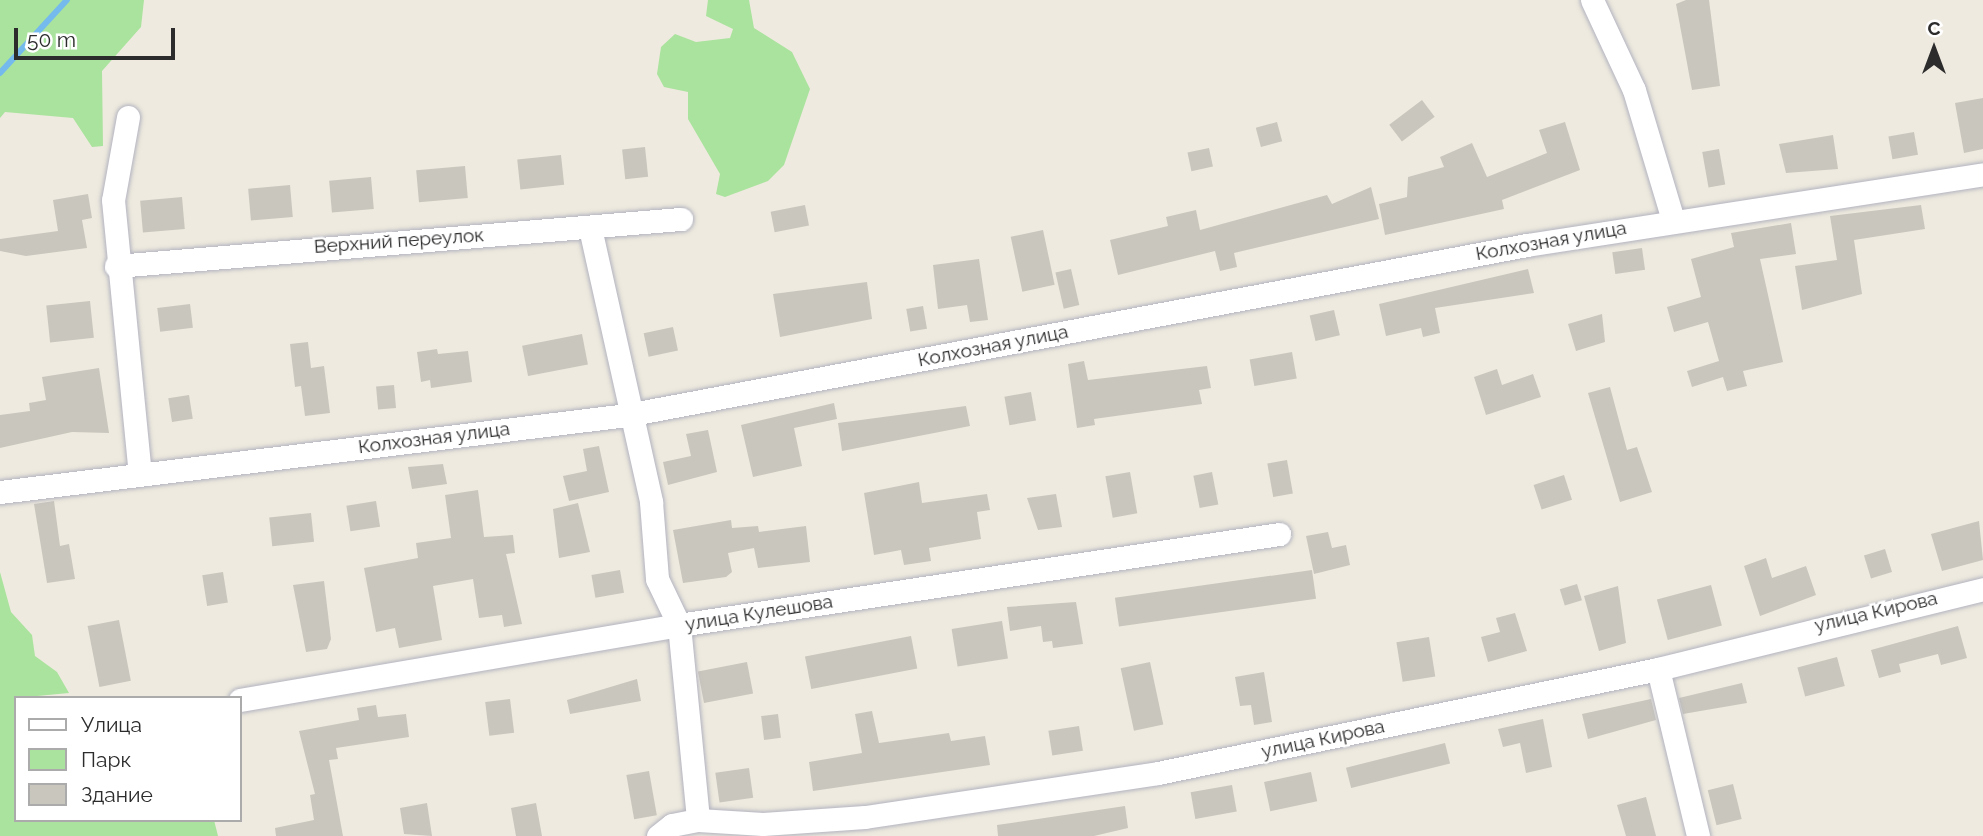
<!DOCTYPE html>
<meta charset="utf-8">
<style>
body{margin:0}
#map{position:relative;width:1983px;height:836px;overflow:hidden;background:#eeeadf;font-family:Raleway,sans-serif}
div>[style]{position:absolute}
.green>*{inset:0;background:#aae39d}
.stream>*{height:6px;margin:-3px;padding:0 3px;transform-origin:3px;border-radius:3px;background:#75baed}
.building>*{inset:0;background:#c9c6be;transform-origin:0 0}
.roads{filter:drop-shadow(0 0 2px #b2b3bf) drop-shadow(0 0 2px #b2b3bf)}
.minor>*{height:23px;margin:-11.5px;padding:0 11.5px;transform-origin:11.5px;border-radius:11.5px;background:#fff}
span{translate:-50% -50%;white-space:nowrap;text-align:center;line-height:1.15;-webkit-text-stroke:5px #fff;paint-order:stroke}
.street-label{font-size:19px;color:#2c2c2c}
.legend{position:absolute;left:14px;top:696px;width:228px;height:126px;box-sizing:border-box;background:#fff;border:2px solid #ababab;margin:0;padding:9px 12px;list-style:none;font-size:21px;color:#2c2c2c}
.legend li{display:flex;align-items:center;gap:14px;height:35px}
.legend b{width:35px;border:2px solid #ababab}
.north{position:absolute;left:1899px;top:14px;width:70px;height:70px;-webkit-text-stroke:5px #fff;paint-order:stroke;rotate:0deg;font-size:19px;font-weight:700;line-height:28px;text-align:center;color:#2c2c2c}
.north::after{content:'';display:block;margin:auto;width:24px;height:32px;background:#2c2c2c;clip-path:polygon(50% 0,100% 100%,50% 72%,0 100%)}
.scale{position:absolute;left:14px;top:28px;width:161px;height:32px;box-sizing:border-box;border:4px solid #2c2c2c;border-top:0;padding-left:9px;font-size:21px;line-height:24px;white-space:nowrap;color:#2c2c2c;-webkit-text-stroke:5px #fff;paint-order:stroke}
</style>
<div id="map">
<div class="green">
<i style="clip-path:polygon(0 0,144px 0,141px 27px,102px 71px,103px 146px,92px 147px,73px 118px,5px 112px,0 118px)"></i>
<i style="clip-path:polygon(708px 0,749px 0,754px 28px,792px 52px,810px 89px,784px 165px,768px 181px,725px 197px,716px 194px,720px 174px,688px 119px,688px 92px,664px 87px,657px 74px,661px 47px,675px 34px,696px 42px,730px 38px,733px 29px,706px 16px)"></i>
<i style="clip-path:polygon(0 572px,11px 612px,32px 635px,35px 656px,57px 672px,69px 693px,16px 698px,16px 820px,214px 820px,218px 836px,0 836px)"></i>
</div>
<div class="stream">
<i style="left:0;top:73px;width:99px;rotate:-47.5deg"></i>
</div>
<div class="building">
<i style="clip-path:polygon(1686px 0,1709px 0,1720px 86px,1692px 90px,1676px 4px)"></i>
<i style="clip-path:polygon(1983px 98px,1983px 149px,1964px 153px,1955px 103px)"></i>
<i style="left:1422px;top:100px;width:21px;height:41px;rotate:53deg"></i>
<i style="left:1277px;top:122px;width:20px;height:22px;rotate:75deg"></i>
<i style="clip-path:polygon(1565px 122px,1580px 170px,1502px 200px,1504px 209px,1385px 235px,1379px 204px,1407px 197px,1408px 177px,1444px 167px,1440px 157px,1472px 143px,1487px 177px,1547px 153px,1539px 130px)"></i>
<i style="left:1914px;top:132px;width:23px;height:26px;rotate:80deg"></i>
<i style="clip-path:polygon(1833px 135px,1838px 169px,1786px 173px,1779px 144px)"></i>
<i style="left:645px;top:147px;width:30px;height:23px;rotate:84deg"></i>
<i style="left:1209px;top:148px;width:19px;height:22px;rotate:78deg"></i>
<i style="left:1719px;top:149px;width:36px;height:17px;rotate:80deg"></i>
<i style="left:561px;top:155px;width:30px;height:44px;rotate:84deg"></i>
<i style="left:465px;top:166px;width:32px;height:49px;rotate:85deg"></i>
<i style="left:371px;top:177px;width:32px;height:42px;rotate:85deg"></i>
<i style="left:290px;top:185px;width:32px;height:42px;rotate:85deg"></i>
<i style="clip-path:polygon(1371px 187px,1379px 219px,1234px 253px,1237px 267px,1220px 271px,1215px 251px,1118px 275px,1110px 240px,1168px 226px,1166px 217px,1196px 210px,1200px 230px,1327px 195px,1332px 204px)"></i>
<i style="clip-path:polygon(88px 194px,92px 218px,82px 220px,87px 248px,26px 256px,0 251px,0 239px,58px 231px,53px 200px)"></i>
<i style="left:182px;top:197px;width:32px;height:42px;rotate:85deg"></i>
<i style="left:805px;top:205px;width:21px;height:35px;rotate:79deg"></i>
<i style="clip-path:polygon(1921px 205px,1925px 229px,1854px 240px,1862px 294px,1802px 310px,1795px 266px,1837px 260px,1830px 216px)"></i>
<i style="clip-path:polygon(1791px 223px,1796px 254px,1760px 259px,1783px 362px,1743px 371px,1747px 386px,1727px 391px,1723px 377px,1692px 387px,1687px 371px,1719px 361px,1708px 322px,1674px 332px,1667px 307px,1701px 297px,1691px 259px,1734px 247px,1731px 233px)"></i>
<i style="left:1043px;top:230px;width:56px;height:33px;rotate:78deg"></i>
<i style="left:1642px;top:248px;width:22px;height:30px;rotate:82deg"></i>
<i style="clip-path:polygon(979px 259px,988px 320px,970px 322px,967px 305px,938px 309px,933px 265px)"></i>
<i style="left:1071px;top:269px;width:37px;height:16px;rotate:77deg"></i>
<i style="clip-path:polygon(1528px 269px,1534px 293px,1435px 308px,1440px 333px,1423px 337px,1421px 328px,1386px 336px,1379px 304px)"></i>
<i style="clip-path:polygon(867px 282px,872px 319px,780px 337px,773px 294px)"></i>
<i style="left:90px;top:301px;width:37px;height:44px;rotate:84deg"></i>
<i style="left:190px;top:304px;width:24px;height:33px;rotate:83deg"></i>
<i style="left:923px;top:306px;width:23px;height:17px;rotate:80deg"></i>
<i style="left:1334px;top:310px;width:26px;height:25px;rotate:77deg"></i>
<i style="clip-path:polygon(1602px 314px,1605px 342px,1576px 351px,1568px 324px)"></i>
<i style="left:673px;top:327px;width:24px;height:30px;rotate:78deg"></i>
<i style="left:582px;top:334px;width:31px;height:61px;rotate:79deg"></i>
<i style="clip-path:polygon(308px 342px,311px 368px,324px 366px,330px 413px,305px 416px,301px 386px,295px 387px,290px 344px)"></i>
<i style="clip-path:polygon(437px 349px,438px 354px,468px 351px,472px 382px,431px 388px,430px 380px,421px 382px,417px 352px)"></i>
<i style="left:1292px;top:352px;width:27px;height:43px;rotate:80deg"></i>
<i style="clip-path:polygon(1084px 361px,1088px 380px,1207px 366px,1211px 388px,1199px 390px,1202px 404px,1094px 419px,1095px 425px,1077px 428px,1068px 364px)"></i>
<i style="clip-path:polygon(99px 368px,109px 433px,72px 432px,0 448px,0 415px,30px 411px,29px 403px,46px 400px,42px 377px)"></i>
<i style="clip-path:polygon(1497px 369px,1502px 385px,1533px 374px,1541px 397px,1486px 415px,1474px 377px)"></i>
<i style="left:394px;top:385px;width:23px;height:18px;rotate:85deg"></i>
<i style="clip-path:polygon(1610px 387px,1627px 450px,1637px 447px,1652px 492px,1620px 502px,1588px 393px)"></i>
<i style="left:1031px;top:392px;width:29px;height:27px;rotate:80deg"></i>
<i style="left:189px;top:395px;width:24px;height:21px;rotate:81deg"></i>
<i style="clip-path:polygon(834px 403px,837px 419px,794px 428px,802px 466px,753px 477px,741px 425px)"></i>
<i style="clip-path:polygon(966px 406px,970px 426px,842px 451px,838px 423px)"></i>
<i style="clip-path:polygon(708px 430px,717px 472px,668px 485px,663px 462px,691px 456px,686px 434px)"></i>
<i style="clip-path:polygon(599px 446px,609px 492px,569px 501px,563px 476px,587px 471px,583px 449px)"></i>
<i style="left:1287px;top:460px;width:34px;height:20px;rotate:80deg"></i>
<i style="clip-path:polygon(443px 464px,447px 484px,412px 489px,408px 467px)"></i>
<i style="left:1130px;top:472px;width:42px;height:25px;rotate:80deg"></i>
<i style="left:1212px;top:472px;width:33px;height:19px;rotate:79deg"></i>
<i style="left:1564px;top:475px;width:26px;height:32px;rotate:72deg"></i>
<i style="clip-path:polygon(919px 482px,922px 503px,987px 494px,990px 510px,977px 512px,981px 539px,929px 548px,931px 561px,904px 565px,901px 550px,874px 555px,864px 493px)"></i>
<i style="clip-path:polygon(478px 490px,484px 537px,513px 535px,515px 553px,506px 554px,522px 624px,504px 627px,502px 615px,479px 618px,473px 579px,433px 586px,442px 640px,399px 648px,395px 628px,376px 632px,364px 568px,418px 558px,416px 543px,451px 538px,445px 495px)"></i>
<i style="clip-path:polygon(1056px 494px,1062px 527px,1038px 530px,1027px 498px)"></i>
<i style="clip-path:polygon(54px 501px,60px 546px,69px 544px,75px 579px,47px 583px,34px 504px)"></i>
<i style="left:376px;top:501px;width:26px;height:30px;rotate:81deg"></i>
<i style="clip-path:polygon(578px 503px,590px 552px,559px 558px,553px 509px)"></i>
<i style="left:311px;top:513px;width:29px;height:42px;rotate:84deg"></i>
<i style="clip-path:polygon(731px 520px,732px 528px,758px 526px,759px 532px,806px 526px,810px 562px,758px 568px,754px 548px,728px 553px,732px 572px,726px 577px,683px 583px,673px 530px)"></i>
<i style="clip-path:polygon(1979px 521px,1983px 560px,1942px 571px,1931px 534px)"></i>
<i style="clip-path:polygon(1328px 532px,1332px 548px,1346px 545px,1350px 565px,1314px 574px,1306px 536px)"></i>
<i style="left:1885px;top:549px;width:24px;height:22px;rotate:73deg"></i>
<i style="clip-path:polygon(1766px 558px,1772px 578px,1806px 566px,1816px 595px,1760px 616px,1744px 566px)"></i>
<i style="left:620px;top:570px;width:23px;height:29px;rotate:80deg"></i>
<i style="left:1312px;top:570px;width:29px;height:199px;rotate:82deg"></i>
<i style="left:223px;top:572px;width:31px;height:21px;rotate:81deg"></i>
<i style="clip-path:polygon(324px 581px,331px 639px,327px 649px,306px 652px,293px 585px)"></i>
<i style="left:1577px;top:584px;width:17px;height:18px;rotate:73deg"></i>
<i style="left:1711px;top:585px;width:42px;height:56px;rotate:75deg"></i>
<i style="clip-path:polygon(1618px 586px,1626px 643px,1599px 651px,1584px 596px)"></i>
<i style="clip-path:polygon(1076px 602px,1083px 644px,1053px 648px,1052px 641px,1043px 642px,1041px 626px,1010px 631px,1007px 607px)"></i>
<i style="clip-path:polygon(1515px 613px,1527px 651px,1488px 662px,1481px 637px,1500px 632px,1496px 618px)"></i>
<i style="left:119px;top:620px;width:62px;height:32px;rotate:79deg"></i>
<i style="left:1002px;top:621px;width:38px;height:51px;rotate:81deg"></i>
<i style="clip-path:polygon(1958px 626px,1967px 658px,1941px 665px,1938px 654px,1899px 664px,1901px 672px,1879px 678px,1871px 650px)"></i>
<i style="left:911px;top:636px;width:33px;height:108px;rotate:79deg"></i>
<i style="left:1429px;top:637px;width:40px;height:33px;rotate:81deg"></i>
<i style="left:1837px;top:657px;width:30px;height:41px;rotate:75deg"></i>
<i style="left:747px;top:662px;width:32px;height:50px;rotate:79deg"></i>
<i style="left:1150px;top:662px;width:64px;height:30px;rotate:78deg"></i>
<i style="clip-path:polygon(1264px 672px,1272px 722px,1254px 725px,1251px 705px,1240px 706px,1235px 677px)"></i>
<i style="clip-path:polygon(637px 679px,641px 701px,570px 714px,567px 700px)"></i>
<i style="clip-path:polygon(1742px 683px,1747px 703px,1683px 714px,1679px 698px)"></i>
<i style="left:510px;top:699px;width:34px;height:25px;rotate:83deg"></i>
<i style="clip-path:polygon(1651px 699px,1656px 720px,1588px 739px,1582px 714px)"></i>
<i style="clip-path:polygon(376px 705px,378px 717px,406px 714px,409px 737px,336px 748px,338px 759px,329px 760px,343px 836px,276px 836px,275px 828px,314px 820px,310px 795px,315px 794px,299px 731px,359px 720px,357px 708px)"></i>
<i style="clip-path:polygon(872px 711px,879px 743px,949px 733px,951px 741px,985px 736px,990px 765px,813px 791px,809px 762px,862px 753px,855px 714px)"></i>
<i style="left:778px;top:714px;width:24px;height:17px;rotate:83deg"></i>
<i style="clip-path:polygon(1543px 719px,1552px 767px,1526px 773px,1520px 743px,1503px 747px,1498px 729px)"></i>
<i style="left:1079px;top:726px;width:25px;height:31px;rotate:81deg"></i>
<i style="left:1445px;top:743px;width:21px;height:102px;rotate:76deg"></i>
<i style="left:749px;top:768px;width:30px;height:34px;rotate:82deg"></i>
<i style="left:649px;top:771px;width:45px;height:23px;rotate:80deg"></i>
<i style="left:1311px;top:772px;width:30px;height:48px;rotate:78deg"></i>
<i style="left:1733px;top:784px;width:36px;height:26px;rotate:76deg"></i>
<i style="left:1232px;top:785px;width:27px;height:42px;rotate:80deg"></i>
<i style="clip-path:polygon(1646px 797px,1656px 836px,1626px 836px,1617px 805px)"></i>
<i style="clip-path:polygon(427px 803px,432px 836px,404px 834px,400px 808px)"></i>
<i style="clip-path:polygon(536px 803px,542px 836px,516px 836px,511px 808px)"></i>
<i style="clip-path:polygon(1125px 806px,1128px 828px,1094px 836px,998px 836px,997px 825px)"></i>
</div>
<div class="roads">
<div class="minor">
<i style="left:1592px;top:0;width:99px;rotate:65deg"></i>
<i style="left:1634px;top:90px;width:136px;rotate:73.3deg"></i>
<i style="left:128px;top:117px;width:84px;rotate:100.2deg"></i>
<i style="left:113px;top:200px;width:274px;rotate:84.4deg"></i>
<i style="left:590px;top:228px;width:281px;rotate:77.4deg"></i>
<i style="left:651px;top:502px;width:77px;rotate:85.5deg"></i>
<i style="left:657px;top:579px;width:51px;rotate:64.4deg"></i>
<i style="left:679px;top:625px;width:196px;rotate:84.4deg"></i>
<i style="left:116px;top:266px;width:567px;rotate:-4.76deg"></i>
<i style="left:0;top:492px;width:632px;rotate:-7deg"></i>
<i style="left:627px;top:415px;width:916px;rotate:-10.7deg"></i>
<i style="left:1527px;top:245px;width:461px;rotate:-8.8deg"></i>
<i style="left:1658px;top:669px;width:172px;rotate:76.5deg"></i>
<i style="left:240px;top:700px;width:445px;rotate:-9.7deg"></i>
<i style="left:679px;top:625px;width:607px;rotate:-8.62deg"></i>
<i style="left:658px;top:836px;width:18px;rotate:-38deg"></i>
<i style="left:672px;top:825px;width:26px;rotate:-11deg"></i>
<i style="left:698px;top:820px;width:65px;rotate:3.5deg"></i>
<i style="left:763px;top:824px;width:102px;rotate:-3.9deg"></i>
<i style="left:865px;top:817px;width:296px;rotate:-8.5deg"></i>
<i style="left:1158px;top:773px;width:511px;rotate:-11.75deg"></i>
<i style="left:1658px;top:669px;width:335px;rotate:-13.8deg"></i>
</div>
</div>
<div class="street-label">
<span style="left:399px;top:241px;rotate:-4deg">Верхний переулок</span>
<span style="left:1551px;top:241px;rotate:-10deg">Колхозная улица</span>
<span style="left:993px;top:346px;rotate:-11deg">Колхозная улица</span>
<span style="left:434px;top:438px;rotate:-7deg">Колхозная улица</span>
<span style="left:1876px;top:612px;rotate:-13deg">улица Кирова</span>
<span style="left:759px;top:613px;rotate:-9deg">улица Кулешова</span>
<span style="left:1323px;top:739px;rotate:-12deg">улица Кирова</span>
</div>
<ul class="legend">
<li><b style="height:9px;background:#fff"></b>Улица</li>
<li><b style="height:19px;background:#aae39d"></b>Парк</li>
<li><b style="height:19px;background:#c9c6be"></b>Здание</li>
</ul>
<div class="north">С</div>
<div class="scale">50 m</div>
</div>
